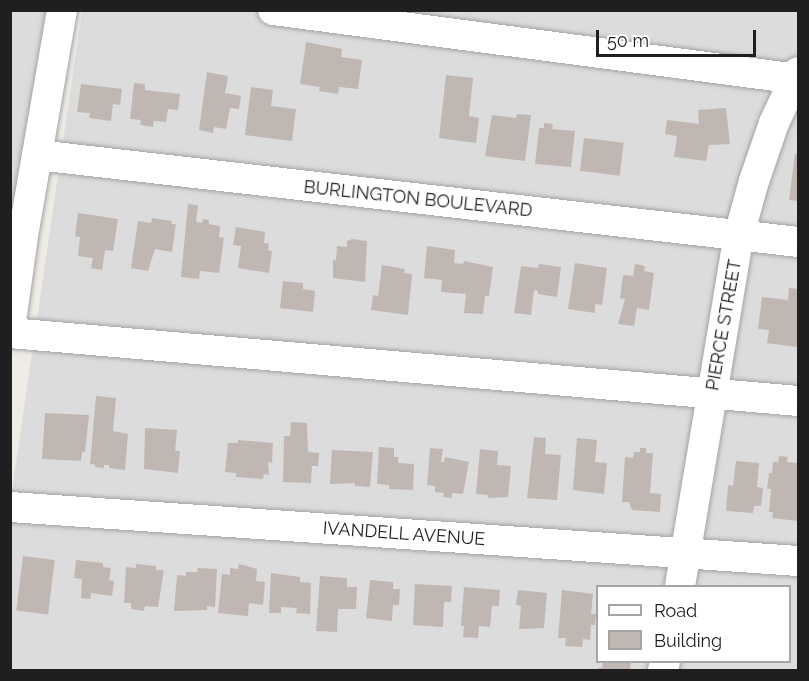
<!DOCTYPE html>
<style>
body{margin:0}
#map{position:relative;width:809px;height:681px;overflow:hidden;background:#efece6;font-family:Raleway,sans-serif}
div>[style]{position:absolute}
.residential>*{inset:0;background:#dddcdc}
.building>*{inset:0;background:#c0b7b2;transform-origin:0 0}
.roads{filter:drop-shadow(0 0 2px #a3a3a3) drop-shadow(0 0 2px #a3a3a3)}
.minor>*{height:30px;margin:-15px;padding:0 15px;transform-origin:15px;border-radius:15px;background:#fff}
span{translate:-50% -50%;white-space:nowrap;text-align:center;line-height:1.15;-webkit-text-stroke:5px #fff;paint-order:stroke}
.street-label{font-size:18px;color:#1f1f1f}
.frame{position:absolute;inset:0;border:12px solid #1f1f1f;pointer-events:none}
.legend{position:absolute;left:596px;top:585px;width:195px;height:78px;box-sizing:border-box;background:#fff;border:2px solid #a5a5a5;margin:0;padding:8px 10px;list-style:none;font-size:18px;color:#1f1f1f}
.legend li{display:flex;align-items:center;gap:12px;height:30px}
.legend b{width:30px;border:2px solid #a5a5a5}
.scale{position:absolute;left:596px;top:30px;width:160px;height:27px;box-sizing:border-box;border:3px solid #1f1f1f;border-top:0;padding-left:8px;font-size:18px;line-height:21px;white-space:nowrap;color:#1f1f1f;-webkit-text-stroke:4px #fff;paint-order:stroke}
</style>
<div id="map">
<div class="residential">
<i style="clip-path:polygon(11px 11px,54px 11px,11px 276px)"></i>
<i style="clip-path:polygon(evenodd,82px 11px,798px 11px,798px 670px,11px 670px,11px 497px,82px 11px,598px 586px,790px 586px,790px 662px,598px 662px,598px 586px)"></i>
</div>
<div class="building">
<i style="clip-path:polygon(306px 42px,342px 49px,341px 57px,362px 60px,358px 89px,339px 87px,338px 94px,319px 91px,320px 87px,300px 84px)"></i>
<i style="clip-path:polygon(207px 72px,228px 76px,225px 93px,241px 96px,239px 109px,230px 108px,226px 129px,214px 127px,213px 133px,199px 130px)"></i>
<i style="clip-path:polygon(446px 75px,473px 78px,469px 116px,479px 118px,476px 143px,439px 138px)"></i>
<i style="clip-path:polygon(134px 83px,145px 84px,145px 90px,180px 94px,178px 110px,168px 109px,166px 122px,154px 121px,153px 127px,140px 125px,141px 120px,130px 119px)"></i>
<i style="clip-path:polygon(81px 84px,122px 89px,120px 105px,113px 104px,111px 121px,89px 118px,90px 113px,77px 112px)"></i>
<i style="clip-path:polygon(251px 87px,273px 90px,271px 106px,296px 109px,292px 141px,245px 135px)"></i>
<i style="clip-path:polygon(726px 108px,730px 144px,709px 145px,706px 161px,674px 157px,677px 136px,665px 134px,667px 120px,699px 124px,698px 110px)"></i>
<i style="clip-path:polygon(517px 114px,531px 115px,525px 161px,485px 156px,492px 115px,516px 118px)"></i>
<i style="clip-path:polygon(544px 123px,553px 124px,552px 129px,575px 131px,571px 167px,535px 164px,539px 128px,544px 128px)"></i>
<i style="left:584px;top:138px;width:40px;height:33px;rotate:7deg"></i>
<i style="clip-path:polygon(795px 154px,798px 154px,798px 201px,789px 200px)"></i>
<i style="clip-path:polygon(188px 204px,198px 205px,196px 222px,202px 223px,203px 219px,209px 220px,209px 224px,220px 226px,219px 237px,224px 238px,219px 273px,200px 271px,199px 279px,181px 277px)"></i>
<i style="clip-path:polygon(78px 213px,118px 219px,113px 251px,105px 250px,102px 270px,91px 268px,93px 258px,78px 256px,80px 237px,75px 236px)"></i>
<i style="clip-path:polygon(152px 218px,172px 221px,171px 224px,176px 224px,172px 252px,155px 249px,148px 271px,131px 268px,138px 221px,151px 223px)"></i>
<i style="clip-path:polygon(236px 227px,265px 232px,264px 243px,269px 244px,268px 250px,272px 251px,269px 273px,238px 268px,241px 246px,233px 245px)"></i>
<i style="clip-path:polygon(352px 239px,367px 241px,365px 282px,333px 278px,333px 260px,336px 260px,337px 246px,347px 247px,347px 241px)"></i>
<i style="clip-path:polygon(427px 246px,455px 250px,454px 263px,463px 264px,464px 261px,493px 267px,489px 296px,485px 296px,483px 314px,464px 313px,466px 294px,441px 292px,442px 280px,424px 278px)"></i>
<i style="clip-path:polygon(575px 263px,607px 268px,602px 305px,595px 304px,595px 313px,568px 309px)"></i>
<i style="clip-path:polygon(539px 264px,561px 267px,557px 297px,538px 294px,538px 291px,534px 290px,531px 315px,514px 313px,521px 266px,538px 268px)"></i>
<i style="clip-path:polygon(635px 264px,645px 266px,644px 271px,654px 273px,649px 310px,637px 308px,634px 326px,618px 324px,625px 299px,620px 298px,623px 275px,633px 276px)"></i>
<i style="clip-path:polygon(382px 265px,405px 269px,404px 273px,412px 274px,408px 315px,371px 310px,373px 295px,378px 296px)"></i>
<i style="clip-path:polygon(283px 281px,303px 283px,303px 289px,315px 291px,313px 312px,280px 308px)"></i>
<i style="clip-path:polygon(789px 288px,798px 289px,797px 347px,767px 343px,769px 330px,758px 329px,762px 297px,788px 300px)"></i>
<i style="clip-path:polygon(96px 396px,116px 398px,113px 431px,128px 434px,125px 470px,109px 468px,109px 465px,104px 465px,104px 468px,95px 467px,95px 465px,90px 464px)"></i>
<i style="clip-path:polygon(45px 413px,89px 415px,85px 452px,82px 452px,81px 461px,42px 459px)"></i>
<i style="clip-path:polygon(291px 422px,307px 423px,308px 452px,319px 453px,318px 466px,312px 466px,311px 483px,283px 482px,284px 436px,290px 436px)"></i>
<i style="clip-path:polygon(145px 428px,177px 430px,175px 451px,180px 451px,178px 473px,144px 469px)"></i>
<i style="clip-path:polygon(534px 437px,546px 438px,545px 454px,561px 455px,557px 500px,527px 498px)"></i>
<i style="clip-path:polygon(577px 438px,597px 440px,595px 462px,607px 463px,604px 494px,573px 490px)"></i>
<i style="clip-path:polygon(238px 440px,273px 443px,272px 463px,268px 462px,269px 475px,264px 474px,263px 479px,236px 477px,236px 473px,225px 472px,228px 443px,238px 443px)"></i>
<i style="clip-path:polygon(379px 447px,394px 448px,394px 457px,398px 457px,398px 463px,414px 464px,413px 490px,389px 489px,389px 485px,377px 484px)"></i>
<i style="clip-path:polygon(430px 448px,443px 449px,441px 462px,444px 462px,445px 457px,469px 462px,463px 494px,452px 493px,452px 498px,443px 497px,444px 493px,435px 492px,435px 486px,427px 485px)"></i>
<i style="clip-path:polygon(640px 448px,646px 448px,646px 453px,653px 453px,650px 493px,661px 494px,660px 512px,632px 510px,629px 502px,622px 502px,625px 457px,633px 458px,634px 452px,640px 452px)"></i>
<i style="clip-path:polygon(480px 449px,498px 451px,497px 465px,511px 466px,508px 497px,488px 498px,488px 495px,476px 494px)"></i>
<i style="clip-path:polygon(332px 450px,373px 452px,370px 487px,355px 486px,355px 483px,330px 484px)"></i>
<i style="clip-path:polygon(779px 456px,788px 457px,787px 462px,798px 463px,798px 521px,772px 518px,773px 512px,769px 512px,771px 489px,767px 489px,769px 473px,772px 473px,773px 462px,778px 462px)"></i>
<i style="clip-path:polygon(736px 461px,759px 463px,757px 487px,763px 488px,761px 506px,754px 506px,753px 513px,726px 511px,728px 485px,733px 486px)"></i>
<i style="left:23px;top:556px;width:32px;height:55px;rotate:7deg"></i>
<i style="clip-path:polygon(76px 560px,103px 563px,103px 567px,111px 568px,109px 580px,114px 581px,112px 596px,91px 593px,90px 599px,81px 598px,82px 579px,74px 578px)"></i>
<i style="clip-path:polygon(136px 564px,156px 566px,156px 570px,164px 570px,158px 607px,145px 606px,144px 611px,131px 609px,131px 603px,124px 603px,126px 567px,136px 568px)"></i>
<i style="clip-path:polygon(239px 564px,257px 569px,256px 581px,265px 582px,263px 605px,249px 603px,248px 616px,218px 613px,222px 574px,230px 575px,230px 568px,238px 569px)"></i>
<i style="clip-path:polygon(198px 568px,217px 569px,215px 607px,207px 606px,207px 610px,174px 611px,177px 575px,186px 576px,186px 572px,197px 572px)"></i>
<i style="clip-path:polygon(271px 573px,300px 577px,300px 582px,311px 583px,310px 614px,296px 613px,297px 608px,281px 607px,281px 613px,269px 613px)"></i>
<i style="clip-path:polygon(320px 576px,347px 578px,347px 587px,357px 587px,356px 609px,338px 609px,337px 632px,316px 631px)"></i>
<i style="clip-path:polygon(370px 580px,393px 582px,393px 589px,400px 589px,399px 605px,393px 605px,392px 621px,366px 618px)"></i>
<i style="clip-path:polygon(415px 584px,452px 586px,451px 602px,444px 602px,443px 627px,413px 625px)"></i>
<i style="clip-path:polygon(464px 587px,500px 590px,499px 606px,492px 606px,490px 627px,479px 626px,478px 638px,463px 637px,464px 626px,461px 626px)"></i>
<i style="clip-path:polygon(518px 590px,547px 593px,544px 628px,519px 629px,521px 606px,516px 605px)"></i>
<i style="clip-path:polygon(562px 590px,593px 594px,591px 614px,596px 614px,595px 625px,591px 625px,590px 640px,583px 639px,582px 647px,565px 646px,566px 638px,558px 638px)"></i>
<i style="clip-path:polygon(603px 662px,631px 662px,630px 670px,598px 670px,598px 668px,602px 668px)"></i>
</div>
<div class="roads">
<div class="minor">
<i style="left:273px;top:10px;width:530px;rotate:7.49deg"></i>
<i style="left:37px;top:155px;width:766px;rotate:6.52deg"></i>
<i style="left:10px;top:329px;width:94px;rotate:-82deg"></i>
<i style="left:23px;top:236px;width:229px;rotate:-80.2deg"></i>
<i style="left:10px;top:333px;width:791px;rotate:4.93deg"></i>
<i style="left:10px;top:507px;width:790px;rotate:3.92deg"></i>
<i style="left:680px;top:586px;width:356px;rotate:-80.5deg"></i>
<i style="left:739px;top:235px;width:56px;rotate:-74.5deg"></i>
<i style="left:754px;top:181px;width:61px;rotate:-71deg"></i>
<i style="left:774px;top:123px;width:56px;rotate:-64.8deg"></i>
<i style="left:663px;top:670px;width:8px;rotate:-76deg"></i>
</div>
</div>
<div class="street-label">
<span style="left:418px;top:199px;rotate:6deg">BURLINGTON BOULEVARD</span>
<span style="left:724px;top:325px;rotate:-80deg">PIERCE STREET</span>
<span style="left:404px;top:534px;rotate:4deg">IVANDELL AVENUE</span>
</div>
<div class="frame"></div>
<ul class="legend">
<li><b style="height:8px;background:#fff"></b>Road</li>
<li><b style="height:16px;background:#c0b7b2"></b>Building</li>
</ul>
<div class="scale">50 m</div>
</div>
